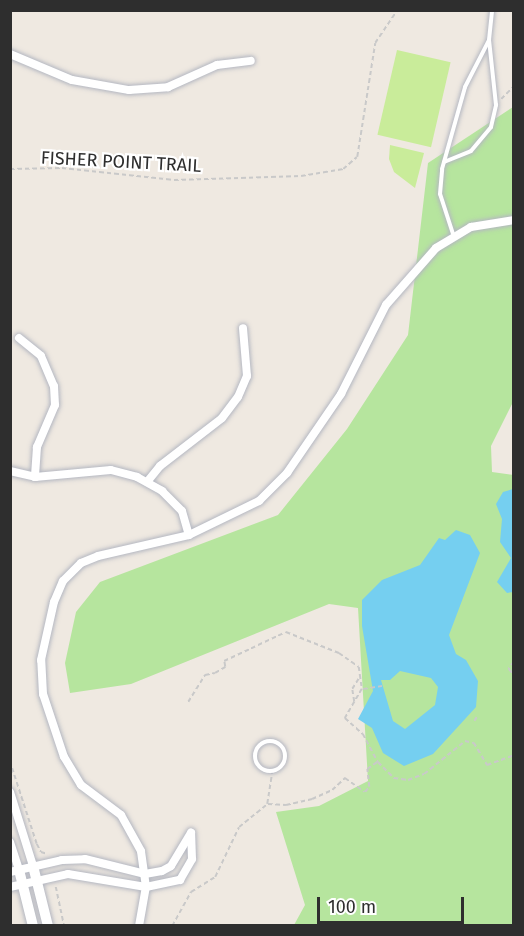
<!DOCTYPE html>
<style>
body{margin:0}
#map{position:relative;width:524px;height:936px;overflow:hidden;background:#efe9e1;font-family:"Fira Sans",sans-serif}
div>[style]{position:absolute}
.green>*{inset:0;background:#b6e59e}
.pitch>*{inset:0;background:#c9ec9a;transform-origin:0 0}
.water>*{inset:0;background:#75cff0}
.path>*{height:1.5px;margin-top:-0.75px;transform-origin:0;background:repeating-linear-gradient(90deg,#c9c9c9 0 4.5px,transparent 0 7.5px)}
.roads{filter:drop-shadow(0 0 2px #b4b7c1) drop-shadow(0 0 2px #b4b7c1)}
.lane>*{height:4px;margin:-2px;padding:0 2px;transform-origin:2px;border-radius:2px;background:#fff}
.lane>.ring{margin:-2px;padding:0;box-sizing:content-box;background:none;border:4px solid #fff;border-radius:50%}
.street>*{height:8px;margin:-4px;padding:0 4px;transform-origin:4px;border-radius:4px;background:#fff}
.secondary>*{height:10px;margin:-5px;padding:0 5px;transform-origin:5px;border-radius:5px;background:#fff}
span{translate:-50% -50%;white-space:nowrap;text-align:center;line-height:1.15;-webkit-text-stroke:4.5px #fff;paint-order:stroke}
.street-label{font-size:18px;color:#2e2e2e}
.frame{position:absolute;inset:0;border:12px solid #2e2e2e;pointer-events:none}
.scale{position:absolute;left:317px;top:897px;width:147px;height:27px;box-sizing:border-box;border:3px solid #2e2e2e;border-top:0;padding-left:8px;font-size:18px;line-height:21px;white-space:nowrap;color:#2e2e2e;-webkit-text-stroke:4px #fff;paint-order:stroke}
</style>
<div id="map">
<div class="green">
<i style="clip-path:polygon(513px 107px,513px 402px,491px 446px,492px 472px,514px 475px,513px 925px,294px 925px,305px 905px,276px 812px,319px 806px,368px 781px,358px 608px,329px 604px,131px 684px,70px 693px,65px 663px,76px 612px,100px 582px,278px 515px,347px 429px,408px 335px,428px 163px)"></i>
</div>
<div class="pitch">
<i style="left:397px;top:50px;width:55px;height:87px;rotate:13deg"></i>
<i style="clip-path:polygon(390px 145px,424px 153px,415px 188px,394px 172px,389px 159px)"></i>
</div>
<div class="water">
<i style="clip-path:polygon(513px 489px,513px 592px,507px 593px,497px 582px,511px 558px,500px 542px,502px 519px,496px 504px,503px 492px)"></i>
<i style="clip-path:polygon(evenodd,456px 530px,470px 535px,480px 553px,449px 635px,456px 654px,466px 660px,478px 681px,476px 707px,433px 754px,404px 766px,383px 753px,372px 728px,358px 719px,373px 691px,362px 626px,362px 600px,382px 580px,420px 565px,439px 538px,445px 540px,456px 530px,400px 671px,431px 678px,438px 687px,435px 705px,405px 729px,393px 721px,381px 680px,390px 680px,400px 671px)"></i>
</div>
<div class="path">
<i style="left:501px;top:99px;width:18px;rotate:-45deg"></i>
<i style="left:10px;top:169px;width:52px;rotate:-1.1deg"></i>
<i style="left:62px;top:168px;width:113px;rotate:6.1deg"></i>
<i style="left:174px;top:180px;width:127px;rotate:-1.8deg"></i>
<i style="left:301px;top:176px;width:43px;rotate:-9.5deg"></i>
<i style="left:343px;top:169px;width:18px;rotate:-41deg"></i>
<i style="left:357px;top:157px;width:115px;rotate:-81deg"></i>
<i style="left:375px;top:43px;width:40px;rotate:-56deg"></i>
<i style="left:514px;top:662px;width:9px;rotate:126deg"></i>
<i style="left:509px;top:669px;width:8px;rotate:50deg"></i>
<i style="left:363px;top:689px;width:20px;rotate:-9deg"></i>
<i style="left:188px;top:702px;width:32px;rotate:-58deg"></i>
<i style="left:205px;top:675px;width:10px;rotate:-11deg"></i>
<i style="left:215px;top:673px;width:12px;rotate:-31deg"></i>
<i style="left:225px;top:667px;width:6px;rotate:-99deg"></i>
<i style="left:224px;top:661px;width:68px;rotate:-25.1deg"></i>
<i style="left:286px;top:632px;width:57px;rotate:21.6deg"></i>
<i style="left:339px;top:653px;width:24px;rotate:35deg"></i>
<i style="left:359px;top:667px;width:22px;rotate:82deg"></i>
<i style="left:362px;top:689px;width:34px;rotate:120deg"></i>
<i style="left:345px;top:718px;width:24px;rotate:42deg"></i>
<i style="left:363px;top:734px;width:32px;rotate:62deg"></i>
<i style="left:378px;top:762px;width:23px;rotate:45deg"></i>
<i style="left:394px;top:778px;width:14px;rotate:8deg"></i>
<i style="left:408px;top:780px;width:17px;rotate:-21deg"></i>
<i style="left:424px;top:774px;width:53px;rotate:-38.8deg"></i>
<i style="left:465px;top:741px;width:9px;rotate:13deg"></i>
<i style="left:474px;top:743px;width:26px;rotate:59deg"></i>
<i style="left:487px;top:765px;width:29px;rotate:-20deg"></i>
<i style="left:354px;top:702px;width:13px;rotate:-99deg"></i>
<i style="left:352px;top:689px;width:15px;rotate:-58deg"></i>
<i style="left:474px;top:721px;width:7px;rotate:-56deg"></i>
<i style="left:10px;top:761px;width:87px;rotate:72deg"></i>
<i style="left:37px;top:844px;width:9px;rotate:63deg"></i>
<i style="left:41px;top:852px;width:7px;rotate:16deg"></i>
<i style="left:268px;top:804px;width:18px;rotate:3deg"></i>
<i style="left:286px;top:805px;width:27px;rotate:-13deg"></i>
<i style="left:312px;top:799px;width:22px;rotate:-24deg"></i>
<i style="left:332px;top:790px;width:18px;rotate:-43deg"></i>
<i style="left:345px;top:778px;width:24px;rotate:35deg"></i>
<i style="left:365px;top:792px;width:6px;rotate:-51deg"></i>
<i style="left:369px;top:787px;width:18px;rotate:-96deg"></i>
<i style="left:367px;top:769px;width:12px;rotate:-35deg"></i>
<i style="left:56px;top:887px;width:40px;rotate:78deg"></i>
<i style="left:172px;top:926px;width:39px;rotate:-61deg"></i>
<i style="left:191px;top:892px;width:28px;rotate:-32deg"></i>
<i style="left:215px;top:877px;width:55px;rotate:-64.4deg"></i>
<i style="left:239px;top:827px;width:36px;rotate:-39deg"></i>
<i style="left:267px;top:804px;width:33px;rotate:-81deg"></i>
</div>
<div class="roads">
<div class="lane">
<i style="left:444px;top:162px;width:29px;rotate:-22deg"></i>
<i style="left:471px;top:151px;width:31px;rotate:-50deg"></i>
<i style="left:491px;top:127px;width:23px;rotate:-77deg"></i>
<i style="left:496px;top:105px;width:65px;rotate:-96.1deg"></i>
<i style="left:454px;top:237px;width:45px;rotate:-108deg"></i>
<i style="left:440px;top:194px;width:25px;rotate:-85deg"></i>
<i style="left:442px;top:169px;width:85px;rotate:-74.3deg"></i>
<i style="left:465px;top:87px;width:53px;rotate:-62.9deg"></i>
<i style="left:489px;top:40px;width:30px;rotate:-84deg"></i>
<i class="ring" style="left:255px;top:741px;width:26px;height:26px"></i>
</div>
<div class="street">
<i style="left:10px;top:54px;width:67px;rotate:22.8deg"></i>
<i style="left:72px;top:80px;width:58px;rotate:10deg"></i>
<i style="left:129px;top:90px;width:39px;rotate:-4deg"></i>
<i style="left:168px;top:87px;width:54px;rotate:-24.2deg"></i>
<i style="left:217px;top:65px;width:34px;rotate:-7deg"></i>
<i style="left:19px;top:338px;width:28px;rotate:39deg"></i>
<i style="left:41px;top:356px;width:33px;rotate:67deg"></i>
<i style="left:54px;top:386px;width:19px;rotate:87deg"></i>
<i style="left:55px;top:405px;width:46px;rotate:113.2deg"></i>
<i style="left:37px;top:447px;width:30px;rotate:94deg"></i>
<i style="left:10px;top:471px;width:26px;rotate:13deg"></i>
<i style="left:35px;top:477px;width:76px;rotate:-5.3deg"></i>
<i style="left:111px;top:470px;width:27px;rotate:15deg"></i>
<i style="left:137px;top:477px;width:29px;rotate:29deg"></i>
<i style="left:162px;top:491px;width:28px;rotate:45deg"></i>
<i style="left:182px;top:511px;width:25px;rotate:74deg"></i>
<i style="left:147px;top:482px;width:21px;rotate:-51deg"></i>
<i style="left:160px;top:466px;width:78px;rotate:-37.7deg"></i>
<i style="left:222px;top:418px;width:26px;rotate:-53deg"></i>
<i style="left:238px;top:397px;width:23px;rotate:-67deg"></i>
<i style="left:247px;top:376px;width:48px;rotate:-94.8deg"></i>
<i style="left:10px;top:792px;width:77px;rotate:72.7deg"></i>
<i style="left:10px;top:842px;width:29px;rotate:72deg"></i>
<i style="left:10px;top:872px;width:53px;rotate:-13deg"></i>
<i style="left:62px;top:860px;width:23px;rotate:-2deg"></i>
<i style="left:85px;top:859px;width:62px;rotate:14deg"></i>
<i style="left:145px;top:874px;width:17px;rotate:-10deg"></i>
<i style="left:162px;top:871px;width:10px;rotate:-29deg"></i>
<i style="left:171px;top:866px;width:39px;rotate:-59deg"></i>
<i style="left:10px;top:887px;width:59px;rotate:-12.6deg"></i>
<i style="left:68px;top:874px;width:79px;rotate:9.5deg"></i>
<i style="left:146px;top:887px;width:35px;rotate:-12deg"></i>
<i style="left:180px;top:880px;width:24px;rotate:-60deg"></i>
<i style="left:192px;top:859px;width:26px;rotate:-92deg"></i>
<i style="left:139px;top:926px;width:40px;rotate:-80deg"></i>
<i style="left:146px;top:887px;width:36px;rotate:-98deg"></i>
<i style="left:141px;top:851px;width:41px;rotate:-119.1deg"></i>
<i style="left:121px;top:815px;width:50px;rotate:-143.1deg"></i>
<i style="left:81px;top:785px;width:33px;rotate:-121deg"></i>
<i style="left:64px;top:757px;width:66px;rotate:-108.4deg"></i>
<i style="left:43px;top:694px;width:34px;rotate:-93deg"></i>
<i style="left:41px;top:660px;width:59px;rotate:-77.4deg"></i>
<i style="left:54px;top:602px;width:23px;rotate:-67deg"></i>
<i style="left:63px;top:581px;width:25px;rotate:-45deg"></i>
<i style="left:81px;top:563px;width:18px;rotate:-22deg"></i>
<i style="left:98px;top:556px;width:93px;rotate:-13deg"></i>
<i style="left:189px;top:535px;width:78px;rotate:-25.9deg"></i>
<i style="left:259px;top:501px;width:40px;rotate:-45deg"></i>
<i style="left:287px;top:473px;width:96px;rotate:-55.6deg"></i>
<i style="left:341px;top:394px;width:100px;rotate:-63.2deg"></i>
<i style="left:386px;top:305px;width:76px;rotate:-48.7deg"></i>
<i style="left:436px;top:248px;width:41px;rotate:-31deg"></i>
<i style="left:471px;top:227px;width:44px;rotate:-9.2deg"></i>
</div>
<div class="secondary">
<i style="left:33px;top:866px;width:62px;rotate:76deg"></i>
<i style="left:19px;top:870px;width:58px;rotate:76deg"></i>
</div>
</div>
<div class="street-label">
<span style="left:121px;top:162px;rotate:3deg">FISHER POINT TRAIL</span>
</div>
<div class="frame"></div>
<div class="scale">100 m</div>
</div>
